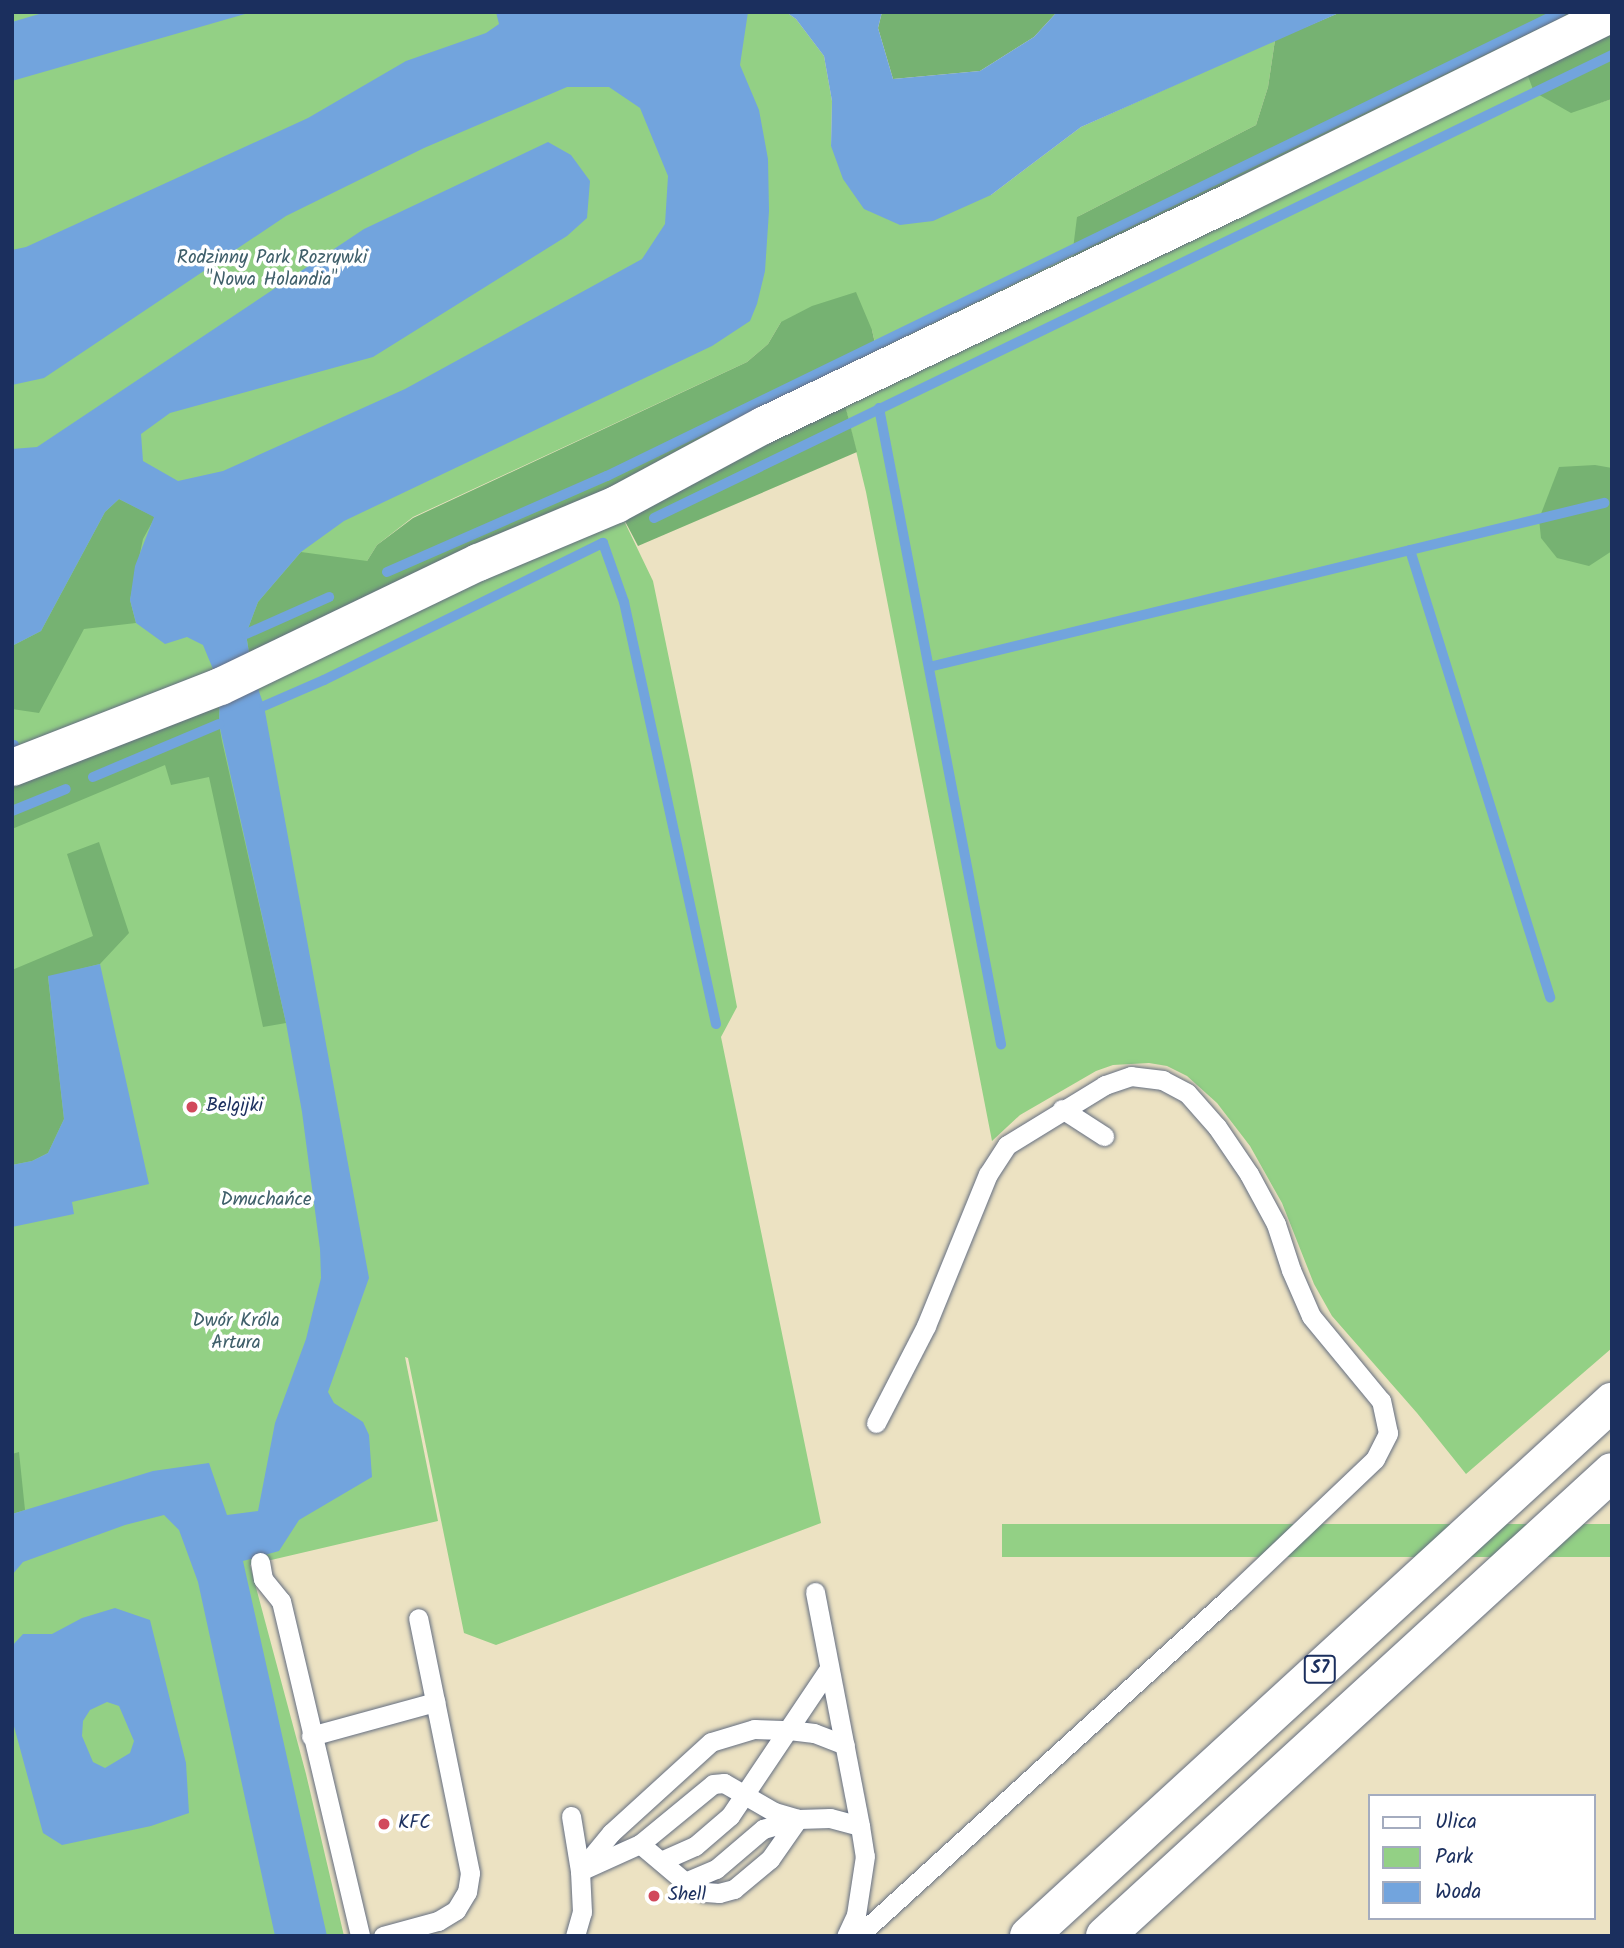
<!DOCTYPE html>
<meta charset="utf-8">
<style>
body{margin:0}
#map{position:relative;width:1624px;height:1948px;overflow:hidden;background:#ece2c2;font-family:Kalam,sans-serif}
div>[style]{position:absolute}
.green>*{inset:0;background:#93d085;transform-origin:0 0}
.forest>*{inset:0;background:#76b272}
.water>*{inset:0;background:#72a4dd}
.stream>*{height:10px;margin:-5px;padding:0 5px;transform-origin:5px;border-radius:5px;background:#72a4dd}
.roads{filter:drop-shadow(0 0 2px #646e81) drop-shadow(0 0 2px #646e81)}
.lane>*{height:19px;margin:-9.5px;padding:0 9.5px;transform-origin:9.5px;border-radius:9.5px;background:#fff}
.street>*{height:37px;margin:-18.5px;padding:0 18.5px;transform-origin:18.5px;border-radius:18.5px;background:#fff}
.highway>*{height:38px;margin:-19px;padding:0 19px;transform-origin:19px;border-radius:19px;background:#fff}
.dots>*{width:19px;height:19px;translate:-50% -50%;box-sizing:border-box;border:4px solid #fff;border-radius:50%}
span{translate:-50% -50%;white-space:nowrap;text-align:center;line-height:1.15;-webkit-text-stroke:7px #fff;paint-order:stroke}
.shield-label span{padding:2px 5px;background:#fff;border:2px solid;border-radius:5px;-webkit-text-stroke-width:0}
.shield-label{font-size:18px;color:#1b2f5e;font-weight:700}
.park-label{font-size:19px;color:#3f5f6a}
.poi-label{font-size:19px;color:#1b2f5e}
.left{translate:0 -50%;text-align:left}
.frame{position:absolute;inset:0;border:14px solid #1b2f5e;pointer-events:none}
.legend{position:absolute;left:1368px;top:1794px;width:228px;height:126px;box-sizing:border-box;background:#fff;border:2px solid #a4acbf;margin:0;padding:9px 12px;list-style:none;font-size:21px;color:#1b2f5e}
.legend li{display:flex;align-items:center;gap:14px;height:35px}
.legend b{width:35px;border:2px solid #a4acbf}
</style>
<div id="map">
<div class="green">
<i style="clip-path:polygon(12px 12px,786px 12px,796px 19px,824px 56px,832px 101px,831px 146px,991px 195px,1081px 127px,1275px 40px,1268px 87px,1256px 125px,1077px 217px,1520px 57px,1570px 112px,1612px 99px,1612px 1348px,1466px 1474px,1417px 1413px,1332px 1316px,1314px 1284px,1282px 1203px,1250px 1146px,1217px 1103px,1187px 1076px,1167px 1066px,1149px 1063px,1113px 1065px,1096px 1071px,1020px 1115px,992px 1141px,866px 492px,841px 389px,881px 369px,872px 330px,781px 322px,768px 344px,747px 362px,413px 517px,377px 545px,367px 561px,258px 602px,616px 504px,653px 581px,691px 765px,737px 1007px,721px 1037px,821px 1523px,496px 1645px,464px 1633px,408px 1358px,405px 1357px,438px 1521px,250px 1565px,306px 1774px,344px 1936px,12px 1936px)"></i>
<i style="left:1612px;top:1524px;width:33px;height:610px;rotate:90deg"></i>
</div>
<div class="forest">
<i style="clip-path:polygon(882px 12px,1057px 12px,1034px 37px,980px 71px,893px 79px,878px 28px)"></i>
<i style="clip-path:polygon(1341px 12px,1612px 12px,1612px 99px,1571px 113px,1534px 92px,1521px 58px,1077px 275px,1073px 249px,1077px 217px,1256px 125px,1268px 87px,1275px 40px)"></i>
<i style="clip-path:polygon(856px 292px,872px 330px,881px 370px,841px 389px,857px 452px,638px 546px,616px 504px,252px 671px,246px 634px,258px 602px,301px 552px,367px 561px,377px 545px,413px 518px,747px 362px,768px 344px,781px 322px,812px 306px)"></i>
<i style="clip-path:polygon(1595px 465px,1612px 468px,1612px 551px,1589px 566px,1557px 558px,1541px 538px,1539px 519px,1559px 467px)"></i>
<i style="clip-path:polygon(119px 499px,155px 517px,143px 539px,130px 600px,136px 623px,84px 629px,39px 713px,12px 709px,12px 646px,41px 631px,105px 512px)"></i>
<i style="clip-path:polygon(220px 686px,219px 724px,222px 741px,286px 1023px,263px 1027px,209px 777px,171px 785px,165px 765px,12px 829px,12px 767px)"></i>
<i style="clip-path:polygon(99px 842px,129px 933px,100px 964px,48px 977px,64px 1119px,48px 1153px,32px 1161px,12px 1165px,12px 970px,93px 936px,67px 854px)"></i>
<i style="clip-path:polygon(19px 1452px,25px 1510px,12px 1514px,12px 1454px)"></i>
</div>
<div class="water">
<i style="clip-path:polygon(46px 12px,252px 12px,12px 81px,12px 22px)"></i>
<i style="clip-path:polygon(496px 12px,748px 12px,740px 65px,759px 110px,768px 159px,769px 211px,765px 271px,757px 304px,750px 321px,712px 346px,344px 521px,301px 552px,258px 602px,246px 634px,252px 671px,264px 706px,369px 1278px,328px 1392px,334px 1403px,363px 1422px,369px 1435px,372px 1477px,299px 1520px,279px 1551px,243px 1561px,327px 1936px,275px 1936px,198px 1582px,179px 1530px,164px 1515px,125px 1525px,23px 1562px,12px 1575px,12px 1514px,153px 1471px,209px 1463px,227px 1515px,258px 1511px,275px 1423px,306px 1339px,321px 1278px,320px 1249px,302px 1112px,286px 1023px,219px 724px,220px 686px,203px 645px,187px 637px,165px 644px,136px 623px,130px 600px,135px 566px,154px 517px,119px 499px,105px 512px,41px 631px,12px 646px,12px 449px,37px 447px,364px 229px,548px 142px,571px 155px,590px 181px,587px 218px,567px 236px,373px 357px,170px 413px,141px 434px,143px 461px,178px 481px,223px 471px,405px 389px,642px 259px,665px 224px,668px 176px,640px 108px,609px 87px,567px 87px,424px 148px,286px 216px,44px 378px,12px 385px,12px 250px,26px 247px,308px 118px,406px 61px,486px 33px,499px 24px)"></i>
<i style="clip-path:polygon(786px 12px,882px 12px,878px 28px,893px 79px,980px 71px,1034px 37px,1057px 12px,1341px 12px,1081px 127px,991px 195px,933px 221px,900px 225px,864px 209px,843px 179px,831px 146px,832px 101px,824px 56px,796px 19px)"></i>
<i style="clip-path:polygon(100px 964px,149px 1184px,72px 1202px,74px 1214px,12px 1227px,12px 1165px,32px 1161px,48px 1153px,64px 1119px,48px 976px)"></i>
<i style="clip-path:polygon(evenodd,115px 1608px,150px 1620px,186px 1763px,189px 1813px,151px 1826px,62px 1845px,43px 1833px,12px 1719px,12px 1646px,23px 1634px,52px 1634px,82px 1618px,115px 1608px,107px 1702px,119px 1706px,134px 1741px,130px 1753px,105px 1768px,93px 1762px,82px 1736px,83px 1721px,90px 1710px,107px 1702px)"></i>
</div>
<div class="stream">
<i style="left:879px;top:408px;width:648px;rotate:79.14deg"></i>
<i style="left:654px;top:518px;width:1064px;rotate:-25.79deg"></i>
<i style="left:1410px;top:550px;width:469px;rotate:72.6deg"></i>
<i style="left:387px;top:572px;width:240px;rotate:-23.6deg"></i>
<i style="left:607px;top:476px;width:1061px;rotate:-25.94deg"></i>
<i style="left:246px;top:634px;width:91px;rotate:-24deg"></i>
<i style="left:929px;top:667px;width:695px;rotate:-13.66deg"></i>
<i style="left:264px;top:706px;width:65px;rotate:-23.4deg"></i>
<i style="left:324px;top:680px;width:311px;rotate:-26.2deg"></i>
<i style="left:603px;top:543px;width:63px;rotate:70.4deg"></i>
<i style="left:624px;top:602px;width:432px;rotate:77.7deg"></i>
<i style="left:12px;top:745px;width:2px"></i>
<i style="left:93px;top:777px;width:137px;rotate:-22.8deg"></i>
<i style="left:12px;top:811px;width:58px;rotate:-22.2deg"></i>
</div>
<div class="roads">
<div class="lane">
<i style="left:1062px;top:1109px;width:50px;rotate:32.7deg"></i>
<i style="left:260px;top:1562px;width:17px;rotate:80deg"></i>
<i style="left:263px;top:1579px;width:28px;rotate:51deg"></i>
<i style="left:281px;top:1601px;width:344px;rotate:76.7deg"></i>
<i style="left:815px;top:1592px;width:238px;rotate:79.1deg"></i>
<i style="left:311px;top:1736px;width:129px;rotate:-15.3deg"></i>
<i style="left:571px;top:1816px;width:56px;rotate:80.7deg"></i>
<i style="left:640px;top:1844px;width:94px;rotate:-39.4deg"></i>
<i style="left:713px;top:1784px;width:11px;rotate:-5deg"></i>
<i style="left:724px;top:1783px;width:58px;rotate:30.1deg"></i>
<i style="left:774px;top:1812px;width:25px;rotate:16deg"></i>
<i style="left:661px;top:1861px;width:37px;rotate:-24deg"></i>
<i style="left:695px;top:1846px;width:46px;rotate:-40.6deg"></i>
<i style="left:730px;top:1816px;width:176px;rotate:-56.1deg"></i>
<i style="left:583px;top:1867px;width:44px;rotate:-50.5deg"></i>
<i style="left:611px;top:1833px;width:135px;rotate:-42.3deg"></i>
<i style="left:711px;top:1742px;width:45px;rotate:-16.8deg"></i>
<i style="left:754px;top:1729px;width:35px;rotate:2deg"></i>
<i style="left:789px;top:1730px;width:25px;rotate:7deg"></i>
<i style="left:814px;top:1733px;width:33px;rotate:21deg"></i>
<i style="left:685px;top:1882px;width:34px;rotate:-23deg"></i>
<i style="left:716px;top:1869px;width:62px;rotate:-40.4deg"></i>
<i style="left:763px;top:1829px;width:35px;rotate:-16deg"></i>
<i style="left:383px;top:1936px;width:57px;rotate:-15.3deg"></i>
<i style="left:438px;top:1921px;width:21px;rotate:-31deg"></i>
<i style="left:456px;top:1910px;width:21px;rotate:-59deg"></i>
<i style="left:467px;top:1892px;width:19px;rotate:-81deg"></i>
<i style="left:470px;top:1873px;width:260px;rotate:-101.5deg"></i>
<i style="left:575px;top:1936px;width:25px;rotate:-74deg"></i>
<i style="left:582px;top:1912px;width:41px;rotate:-92.8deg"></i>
<i style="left:580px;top:1871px;width:66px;rotate:-24.2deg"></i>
<i style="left:640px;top:1844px;width:59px;rotate:40.2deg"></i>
<i style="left:685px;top:1882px;width:22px;rotate:27deg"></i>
<i style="left:705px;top:1892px;width:14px;rotate:4deg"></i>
<i style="left:719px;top:1893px;width:16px;rotate:-15deg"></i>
<i style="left:734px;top:1889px;width:47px;rotate:-39.8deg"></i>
<i style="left:770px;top:1859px;width:49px;rotate:-55deg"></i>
<i style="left:798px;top:1819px;width:32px;rotate:-2deg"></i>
<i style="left:830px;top:1818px;width:31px;rotate:15deg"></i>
<i style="left:860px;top:1826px;width:30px;rotate:81deg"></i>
<i style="left:865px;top:1856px;width:60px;rotate:98.7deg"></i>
<i style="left:856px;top:1915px;width:23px;rotate:115deg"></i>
<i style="left:858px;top:1936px;width:500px;rotate:-42.33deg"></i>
<i style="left:1228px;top:1599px;width:203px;rotate:-43.6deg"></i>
<i style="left:1375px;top:1459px;width:29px;rotate:-63deg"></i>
<i style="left:1388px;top:1433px;width:33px;rotate:-102deg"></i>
<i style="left:1381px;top:1401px;width:110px;rotate:-129.5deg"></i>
<i style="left:1311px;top:1316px;width:50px;rotate:-113.5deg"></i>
<i style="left:1291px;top:1270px;width:48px;rotate:-108.1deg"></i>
<i style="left:1276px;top:1224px;width:57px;rotate:-118.4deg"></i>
<i style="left:1249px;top:1174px;width:57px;rotate:-124.2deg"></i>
<i style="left:1217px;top:1127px;width:45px;rotate:-131.4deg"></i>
<i style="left:1187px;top:1093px;width:27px;rotate:-152deg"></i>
<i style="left:1163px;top:1080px;width:32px;rotate:-173deg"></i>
<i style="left:1131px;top:1076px;width:28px;rotate:161deg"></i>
<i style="left:1105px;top:1085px;width:115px;rotate:148.5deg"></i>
<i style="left:1007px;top:1145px;width:35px;rotate:123deg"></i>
<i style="left:988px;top:1174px;width:164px;rotate:112.2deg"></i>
<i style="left:926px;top:1326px;width:109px;rotate:117.3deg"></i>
</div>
<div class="street">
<i style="left:12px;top:767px;width:223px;rotate:-21.3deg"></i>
<i style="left:220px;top:686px;width:286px;rotate:-25.7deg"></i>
<i style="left:478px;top:562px;width:150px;rotate:-22.8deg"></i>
<i style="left:616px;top:504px;width:167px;rotate:-28.3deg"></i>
<i style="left:763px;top:425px;width:526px;rotate:-25.59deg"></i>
<i style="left:1237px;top:198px;width:418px;rotate:-26.3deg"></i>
</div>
<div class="highway">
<i style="left:1029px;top:1936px;width:791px;rotate:-42.49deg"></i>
<i style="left:1105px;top:1936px;width:687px;rotate:-42.46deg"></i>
</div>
</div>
<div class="dots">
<i style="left:192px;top:1107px;background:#d1495b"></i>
<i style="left:384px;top:1824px;background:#d1495b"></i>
<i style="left:654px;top:1896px;background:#d1495b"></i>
</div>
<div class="shield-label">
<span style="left:1320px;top:1669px">S7</span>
</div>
<div class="park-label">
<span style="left:272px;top:270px">Rodzinny Park Rozrywki<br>"Nowa Holandia"</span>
<span style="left:266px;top:1201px">Dmuchańce</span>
<span style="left:236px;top:1333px">Dwór Króla<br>Artura</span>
</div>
<div class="poi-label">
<span class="left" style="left:206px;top:1107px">Belgijki</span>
<span class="left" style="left:398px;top:1824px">KFC</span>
<span class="left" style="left:668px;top:1896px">Shell</span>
</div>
<div class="frame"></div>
<ul class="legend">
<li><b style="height:9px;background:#fff"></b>Ulica</li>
<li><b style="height:19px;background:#93d085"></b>Park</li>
<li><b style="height:19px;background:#72a4dd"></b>Woda</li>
</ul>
</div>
